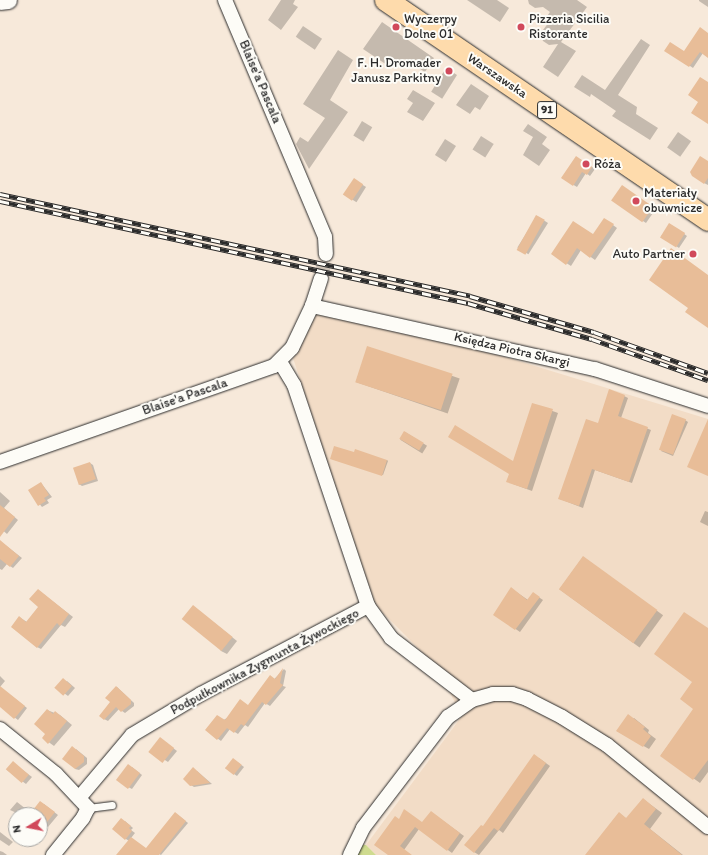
<!DOCTYPE html>
<meta charset="utf-8">
<style>
body{margin:0}
#map{position:relative;width:708px;height:855px;overflow:hidden;background:#f7e9da;font-family:Itim,sans-serif}
div>[style]{position:absolute}
.built>*{inset:0;background:#f2dcc6}
.green>*{inset:0;background:#cfdb8f}
.shadow>*{inset:0;background:#0003;transform-origin:0 0}
.building>*{inset:0;background:#e8bd98;transform-origin:0 0}
.minor-tunnel>*{height:14px;margin-top:-7px;transform-origin:0;background:repeating-linear-gradient(90deg,#cec3b7 0 14px,transparent 0 21px)}
.roads{filter:drop-shadow(0 0 1px #2b2b2b) drop-shadow(0 0 1px #2b2b2b)}
.service>*{height:7px;margin:-3.5px;padding:0 3.5px;transform-origin:3.5px;border-radius:3.5px;background:#fdfcf7}
.minor>*{height:14px;margin:-7px;padding:0 7px;transform-origin:7px;border-radius:7px;background:#fdfcf7}
.tertiary>*{height:17px;margin:-8.5px;padding:0 8.5px;transform-origin:8.5px;border-radius:8.5px;background:#fdfcf7}
.primary>*{height:22px;margin:-11px;padding:0 11px;transform-origin:11px;border-radius:11px;background:#fedbac}
.rail>*{height:4.5px;margin-top:-2.25px;transform-origin:0;background:repeating-linear-gradient(90deg,#fdfcf7 0 9px,#2b2b2b 0 18px);box-sizing:border-box;border-block:1px solid #2b2b2b}
.dots>*{width:11px;height:11px;translate:-50% -50%;box-sizing:border-box;border:2px solid #fdfcf7;border-radius:50%}
span{translate:-50% -50%;white-space:nowrap;text-align:center;line-height:1.15;-webkit-text-stroke:4px #fdfcf7;paint-order:stroke}
.shield-label span{padding:1px 3px;background:#fdfcf7;border:1px solid;border-radius:3px;-webkit-text-stroke-width:0}
.shield-label{font-size:12px;color:#2b2b2b;font-weight:700}
.poi-label{font-size:13px;color:#2b2b2b}
.left{translate:0 -50%;text-align:left}
.right{translate:-100% -50%;text-align:right}
.street-label{font-size:13px;color:#2b2b2b}
.north{position:absolute;left:8px;top:807px;width:40px;height:40px;box-sizing:border-box;background:#fdfcf7;border:1px solid #a9a8a5;border-radius:50%;rotate:260deg;font-size:11px;font-weight:700;line-height:16px;text-align:center;color:#2b2b2b}
.north::after{content:'';display:block;margin:auto;width:14px;height:18px;background:#d1495b;clip-path:polygon(50% 0,100% 100%,50% 72%,0 100%)}
</style>
<div id="map">
<div class="built">
<i style="clip-path:polygon(316px 312px,417px 330px,708px 419px,708px 855px,376px 855px,366px 845px,462px 716px,436px 666px,374px 604px,293px 358px)"></i>
</div>
<div class="green">
<i style="clip-path:polygon(355px 844px,366px 845px,376px 855px,350px 855px)"></i>
</div>
<div class="shadow">
<i style="clip-path:polygon(281px 0,295px 0,293px 4px,298px 7px,281px 30px,268px 20px)"></i>
<i style="clip-path:polygon(467px 0,497px 0,509px 8px,500px 22px)"></i>
<i style="clip-path:polygon(528px 0,577px 0,587px 7px,561px 42px,576px 51px,558px 77px,543px 67px,558px 44px,549px 45px,543px 41px,540px 34px,549px 22px,545px 19px,550px 12px,543px 7px,535px 8px,529px 4px)"></i>
<i style="clip-path:polygon(708px 0,708px 7px,699px 1px,699px 0)"></i>
<i style="clip-path:polygon(382px 22px,434px 58px,425px 72px,404px 59px,400px 66px,391px 60px,387px 65px,363px 49px)"></i>
<i style="left:303px;top:26px;width:23px;height:13px;rotate:34deg"></i>
<i style="clip-path:polygon(708px 34px,708px 57px,703px 53px,693px 68px,666px 50px,685px 52px)"></i>
<i style="clip-path:polygon(641px 39px,650px 45px,618px 95px,637px 107px,636px 114px,658px 128px,650px 140px,612px 116px,616px 111px,591px 94px,590px 97px,574px 87px,582px 75px,605px 90px)"></i>
<i style="clip-path:polygon(338px 50px,353px 60px,330px 100px,348px 112px,309px 169px,296px 144px,300px 137px,308px 142px,325px 118px,303px 104px)"></i>
<i style="left:446px;top:68px;width:13px;height:28px;rotate:32deg"></i>
<i style="clip-path:polygon(471px 84px,489px 96px,480px 110px,475px 107px,470px 114px,456px 105px)"></i>
<i style="clip-path:polygon(413px 90px,435px 103px,423px 121px,407px 112px,413px 103px,407px 99px)"></i>
<i style="left:362px;top:121px;width:12px;height:17px;rotate:31deg"></i>
<i style="clip-path:polygon(528px 124px,547px 137px,542px 144px,550px 150px,539px 166px,523px 155px,533px 137px,523px 131px)"></i>
<i style="left:678px;top:132px;width:16px;height:19px;rotate:35deg"></i>
<i style="left:481px;top:136px;width:15px;height:16px;rotate:32deg"></i>
<i style="left:445px;top:139px;width:13px;height:19px;rotate:32deg"></i>
<i style="clip-path:polygon(580px 159px,595px 169px,590px 176px,586px 173px,577px 187px,562px 178px)"></i>
<i style="clip-path:polygon(708px 162px,708px 185px,704px 183px)"></i>
<i style="left:355px;top:180px;width:13px;height:18px;rotate:32deg"></i>
<i style="clip-path:polygon(626px 189px,655px 210px,646px 223px,643px 221px)"></i>
<i style="left:537px;top:216px;width:13px;height:37px;rotate:32deg"></i>
<i style="clip-path:polygon(609px 222px,617px 228px,595px 260px,581px 250px,571px 266px,552px 254px,593px 235px)"></i>
<i style="clip-path:polygon(673px 226px,687px 236px,679px 248px,661px 236px)"></i>
<i style="left:368px;top:347px;width:97px;height:37px;rotate:19deg"></i>
<i style="clip-path:polygon(624px 396px,628px 398px,621px 418px,651px 430px,632px 483px,595px 470px,583px 508px,560px 499px,598px 424px)"></i>
<i style="clip-path:polygon(533px 404px,558px 413px,532px 491px,513px 484px,514px 462px)"></i>
<i style="clip-path:polygon(685px 420px,688px 422px,673px 456px,661px 451px)"></i>
<i style="left:405px;top:432px;width:26px;height:9px;rotate:32deg"></i>
<i style="clip-path:polygon(332px 459px,387px 460px,388px 461px,383px 475px)"></i>
<i style="clip-path:polygon(90px 463px,93px 465px,98px 481px,82px 486px,79px 484px)"></i>
<i style="clip-path:polygon(41px 483px,52px 497px,47px 500px,49px 503px,42px 507px,29px 491px)"></i>
<i style="clip-path:polygon(0 492px,10px 501px,4px 508px,18px 520px,7px 534px,0 528px)"></i>
<i style="clip-path:polygon(705px 511px,708px 512px,708px 526px,700px 522px)"></i>
<i style="clip-path:polygon(4px 544px,22px 558px,13px 568px,7px 564px,2px 570px,0 569px,0 548px)"></i>
<i style="left:583px;top:557px;width:99px;height:40px;rotate:36deg"></i>
<i style="clip-path:polygon(38px 590px,73px 617px,65px 627px,61px 625px,41px 649px,37px 647px,19px 617px,27px 622px,39px 607px)"></i>
<i style="clip-path:polygon(515px 591px,528px 600px,537px 596px,543px 600px,520px 632px,495px 615px)"></i>
<i style="clip-path:polygon(193px 606px,237px 641px,227px 654px,221px 651px)"></i>
<i style="clip-path:polygon(708px 629px,708px 772px,700px 783px,661px 755px,695px 709px,694px 682px)"></i>
<i style="clip-path:polygon(284px 669px,286px 671px,283px 686px,286px 687px,270px 706px,265px 703px,248px 727px,245px 725px,238px 734px,230px 729px,221px 741px,206px 730px,248px 706px)"></i>
<i style="clip-path:polygon(0 676px,5px 681px,0 687px,27px 708px,18px 720px,0 706px)"></i>
<i style="clip-path:polygon(67px 681px,75px 688px,68px 696px,57px 688px)"></i>
<i style="clip-path:polygon(117px 687px,134px 703px,134px 706px,125px 713px,119px 709px,108px 721px,104px 719px)"></i>
<i style="clip-path:polygon(47px 710px,60px 715px,72px 725px,54px 746px,43px 738px,47px 734px)"></i>
<i style="clip-path:polygon(634px 718px,649px 730px,648px 733px,656px 739px,649px 749px,617px 731px)"></i>
<i style="clip-path:polygon(164px 741px,177px 751px,168px 762px,151px 751px)"></i>
<i style="clip-path:polygon(76px 749px,87px 758px,87px 764px,79px 770px,75px 769px)"></i>
<i style="clip-path:polygon(539px 758px,550px 766px,503px 833px,499px 830px,479px 855px,474px 852px,483px 827px)"></i>
<i style="clip-path:polygon(236px 761px,244px 767px,237px 776px,225px 768px)"></i>
<i style="clip-path:polygon(16px 765px,32px 777px,26px 784px,7px 770px)"></i>
<i style="clip-path:polygon(132px 767px,142px 775px,132px 789px,128px 787px)"></i>
<i style="clip-path:polygon(197px 771px,212px 784px,194px 787px,191px 785px)"></i>
<i style="clip-path:polygon(643px 799px,662px 813px,650px 829px,683px 855px,586px 855px,619px 813px,627px 819px)"></i>
<i style="clip-path:polygon(17px 802px,26px 809px,21px 815px,10px 810px)"></i>
<i style="clip-path:polygon(44px 804px,58px 815px,48px 827px,40px 822px,40px 815px,31px 815px)"></i>
<i style="clip-path:polygon(178px 815px,188px 823px,161px 855px,159px 854px)"></i>
<i style="clip-path:polygon(435px 815px,464px 836px,452px 853px,419px 829px,404px 850px,411px 855px,390px 855px,399px 820px,423px 823px)"></i>
<i style="clip-path:polygon(125px 821px,133px 828px,131px 830px,135px 833px,131px 838px,144px 855px,120px 855px,129px 841px,126px 839px)"></i>
<i style="clip-path:polygon(0 832px,13px 842px,9px 846px,0 840px)"></i>
<i style="clip-path:polygon(0 851px,3px 852px,7px 855px,0 855px)"></i>
</div>
<div class="building">
<i style="clip-path:polygon(700px 27px,708px 33px,708px 58px,700px 52px,689px 67px,664px 51px,670px 42px,684px 51px)"></i>
<i style="clip-path:polygon(700px 77px,708px 82px,708px 124px,691px 113px,698px 102px,688px 95px)"></i>
<i style="clip-path:polygon(576px 156px,592px 167px,587px 175px,582px 172px,573px 186px,561px 178px)"></i>
<i style="clip-path:polygon(700px 156px,708px 161px,708px 178px,704px 184px,692px 176px,690px 172px)"></i>
<i style="left:354px;top:178px;width:11px;height:20px;rotate:34deg"></i>
<i style="left:622px;top:185px;width:38px;height:19px;rotate:35deg"></i>
<i style="left:536px;top:215px;width:10px;height:40px;rotate:29deg"></i>
<i style="clip-path:polygon(604px 218px,614px 224px,590px 258px,577px 248px,566px 265px,551px 254px,573px 221px,593px 234px)"></i>
<i style="left:669px;top:223px;width:19px;height:17px;rotate:32deg"></i>
<i style="clip-path:polygon(671px 248px,708px 275px,708px 328px,685px 312px,688px 308px,649px 280px)"></i>
<i style="left:367px;top:346px;width:90px;height:38px;rotate:18deg"></i>
<i style="clip-path:polygon(609px 389px,625px 395px,618px 416px,648px 427px,629px 482px,592px 469px,579px 506px,558px 499px,586px 419px,598px 423px)"></i>
<i style="clip-path:polygon(532px 403px,553px 409px,527px 489px,506px 482px,509px 474px,448px 437px,455px 425px,513px 461px)"></i>
<i style="left:672px;top:414px;width:15px;height:38px;rotate:20deg"></i>
<i style="clip-path:polygon(708px 419px,708px 476px,687px 467px)"></i>
<i style="left:404px;top:431px;width:23px;height:9px;rotate:31deg"></i>
<i style="clip-path:polygon(334px 446px,354px 452px,355px 449px,387px 460px,382px 476px,330px 459px)"></i>
<i style="left:90px;top:462px;width:18px;height:18px;rotate:71deg"></i>
<i style="clip-path:polygon(41px 482px,49px 495px,44px 498px,46px 501px,38px 506px,28px 490px)"></i>
<i style="clip-path:polygon(0 505px,15px 517px,0 537px)"></i>
<i style="clip-path:polygon(0 540px,19px 556px,10px 567px,0 559px)"></i>
<i style="left:583px;top:556px;width:92px;height:41px;rotate:36deg"></i>
<i style="clip-path:polygon(511px 587px,527px 600px,533px 592px,540px 597px,515px 630px,493px 615px)"></i>
<i style="clip-path:polygon(38px 589px,69px 614px,60px 626px,57px 623px,37px 648px,11px 627px,19px 616px,26px 622px,38px 607px,29px 599px)"></i>
<i style="left:193px;top:605px;width:51px;height:18px;rotate:39deg"></i>
<i style="clip-path:polygon(684px 612px,708px 628px,708px 760px,693px 780px,660px 756px,693px 709px,680px 699px,692px 682px,654px 654px)"></i>
<i style="clip-path:polygon(283px 668px,280px 683px,283px 685px,266px 705px,262px 702px,244px 726px,241px 724px,234px 733px,227px 728px,217px 740px,205px 730px,217px 715px,225px 720px,240px 699px,248px 705px,270px 675px,275px 679px)"></i>
<i style="left:63px;top:678px;width:12px;height:13px;rotate:42deg"></i>
<i style="clip-path:polygon(0 686px,25px 706px,14px 719px,0 707px)"></i>
<i style="clip-path:polygon(116px 686px,131px 700px,131px 704px,121px 712px,116px 707px,104px 720px,99px 716px,110px 702px,105px 698px)"></i>
<i style="clip-path:polygon(47px 709px,53px 714px,55px 711px,67px 721px,48px 744px,42px 738px,45px 734px,34px 724px)"></i>
<i style="clip-path:polygon(628px 714px,645px 727px,643px 729px,651px 736px,643px 747px,616px 731px)"></i>
<i style="left:160px;top:737px;width:18px;height:19px;rotate:38deg"></i>
<i style="clip-path:polygon(72px 746px,84px 756px,84px 762px,75px 769px,62px 759px)"></i>
<i style="clip-path:polygon(534px 754px,546px 763px,498px 831px,494px 828px,474px 853px,464px 845px,481px 825px,483px 826px)"></i>
<i style="left:233px;top:758px;width:11px;height:13px;rotate:38deg"></i>
<i style="left:13px;top:761px;width:21px;height:11px;rotate:41deg"></i>
<i style="left:128px;top:764px;width:15px;height:20px;rotate:37deg"></i>
<i style="clip-path:polygon(193px 767px,210px 783px,190px 786px,183px 779px)"></i>
<i style="clip-path:polygon(643px 798px,656px 809px,644px 824px,682px 855px,585px 855px,619px 812px,626px 818px)"></i>
<i style="clip-path:polygon(40px 801px,55px 812px,40px 831px,40px 815px,29px 815px)"></i>
<i style="clip-path:polygon(404px 809px,422px 822px,431px 811px,460px 833px,447px 851px,415px 827px,400px 846px,412px 855px,388px 855px,374px 845px,395px 816px,399px 819px)"></i>
<i style="clip-path:polygon(175px 812px,186px 821px,159px 855px,116px 855px,131px 837px,146px 848px)"></i>
<i style="clip-path:polygon(121px 818px,131px 826px,129px 828px,132px 831px,125px 840px,112px 829px)"></i>
</div>
<div class="minor-tunnel">
<i style="left:321px;top:278px;width:25px;rotate:-78deg"></i>
</div>
<div class="roads">
<div class="service">
<i style="left:88px;top:808px;width:24px;rotate:-7deg"></i>
</div>
<div class="minor">
<i style="left:225px;top:0;width:257px;rotate:67.1deg"></i>
<i style="left:325px;top:237px;width:17px;rotate:87deg"></i>
<i style="left:312px;top:306px;width:290px;rotate:12.6deg"></i>
<i style="left:595px;top:369px;width:119px;rotate:18.1deg"></i>
<i style="left:0;top:462px;width:290px;rotate:-19.3deg"></i>
<i style="left:274px;top:366px;width:25px;rotate:-45deg"></i>
<i style="left:292px;top:348px;width:47px;rotate:-64.5deg"></i>
<i style="left:312px;top:306px;width:29px;rotate:-72deg"></i>
<i style="left:368px;top:606px;width:39px;rotate:54deg"></i>
<i style="left:391px;top:638px;width:102px;rotate:37.4deg"></i>
<i style="left:0;top:729px;width:72px;rotate:38.8deg"></i>
<i style="left:56px;top:774px;width:47px;rotate:46.7deg"></i>
<i style="left:88px;top:808px;width:11px;rotate:117deg"></i>
<i style="left:83px;top:818px;width:48px;rotate:129deg"></i>
<i style="left:79px;top:798px;width:82px;rotate:-49.9deg"></i>
<i style="left:132px;top:735px;width:80px;rotate:-30.7deg"></i>
<i style="left:201px;top:694px;width:189px;rotate:-27.8deg"></i>
<i style="left:368px;top:606px;width:233px;rotate:-108.5deg"></i>
<i style="left:294px;top:385px;width:27px;rotate:-121deg"></i>
<i style="left:350px;top:855px;width:30px;rotate:-64deg"></i>
<i style="left:363px;top:828px;width:140px;rotate:-52.6deg"></i>
<i style="left:448px;top:717px;width:29px;rotate:-35deg"></i>
<i style="left:472px;top:700px;width:22px;rotate:-16deg"></i>
<i style="left:493px;top:694px;width:19px"></i>
<i style="left:512px;top:694px;width:16px;rotate:18deg"></i>
<i style="left:527px;top:699px;width:39px;rotate:27deg"></i>
<i style="left:562px;top:717px;width:53px;rotate:31.9deg"></i>
<i style="left:607px;top:745px;width:130px;rotate:39.1deg"></i>
</div>
<div class="tertiary">
<i style="left:0;top:1px;width:8px;rotate:-7deg"></i>
</div>
<div class="primary">
<i style="left:386px;top:0;width:390px;rotate:34.3deg"></i>
</div>
</div>
<div class="rail">
<i style="left:0;top:194px;width:481px;rotate:12.2deg"></i>
<i style="left:470px;top:296px;width:129px;rotate:16.2deg"></i>
<i style="left:594px;top:332px;width:121px;rotate:19.8deg"></i>
<i style="left:0;top:201px;width:479px;rotate:12.3deg"></i>
<i style="left:468px;top:303px;width:129px;rotate:16.2deg"></i>
<i style="left:592px;top:339px;width:123px;rotate:19.5deg"></i>
</div>
<div class="dots">
<i style="left:396px;top:27px;background:#d1495b"></i>
<i style="left:521px;top:27px;background:#d1495b"></i>
<i style="left:449px;top:71px;background:#d1495b"></i>
<i style="left:586px;top:164px;background:#d1495b"></i>
<i style="left:636px;top:201px;background:#d1495b"></i>
<i style="left:693px;top:254px;background:#d1495b"></i>
</div>
<div class="shield-label">
<span style="left:547px;top:110px">91</span>
</div>
<div class="poi-label">
<span class="left" style="left:404px;top:27px">Wyczerpy<br>Dolne 01</span>
<span class="left" style="left:529px;top:27px">Pizzeria Sicilia<br>Ristorante</span>
<span class="right" style="left:441px;top:71px">F. H. Dromader<br>Janusz Parkitny</span>
<span class="left" style="left:594px;top:164px">Róża</span>
<span class="left" style="left:644px;top:201px">Materiały<br>obuwnicze</span>
<span class="right" style="left:685px;top:254px">Auto Partner</span>
</div>
<div class="street-label">
<span style="left:497px;top:76px;rotate:34deg">Warszawska</span>
<span style="left:260px;top:82px;rotate:67deg">Blaise'a Pascala</span>
<span style="left:512px;top:350px;rotate:13deg">Księdza Piotra Skargi</span>
<span style="left:185px;top:397px;rotate:-19deg">Blaise'a Pascala</span>
<span style="left:265px;top:662px;rotate:-28deg">Podpułkownika Zygmunta Żywockiego</span>
</div>
<div class="north">N</div>
</div>
